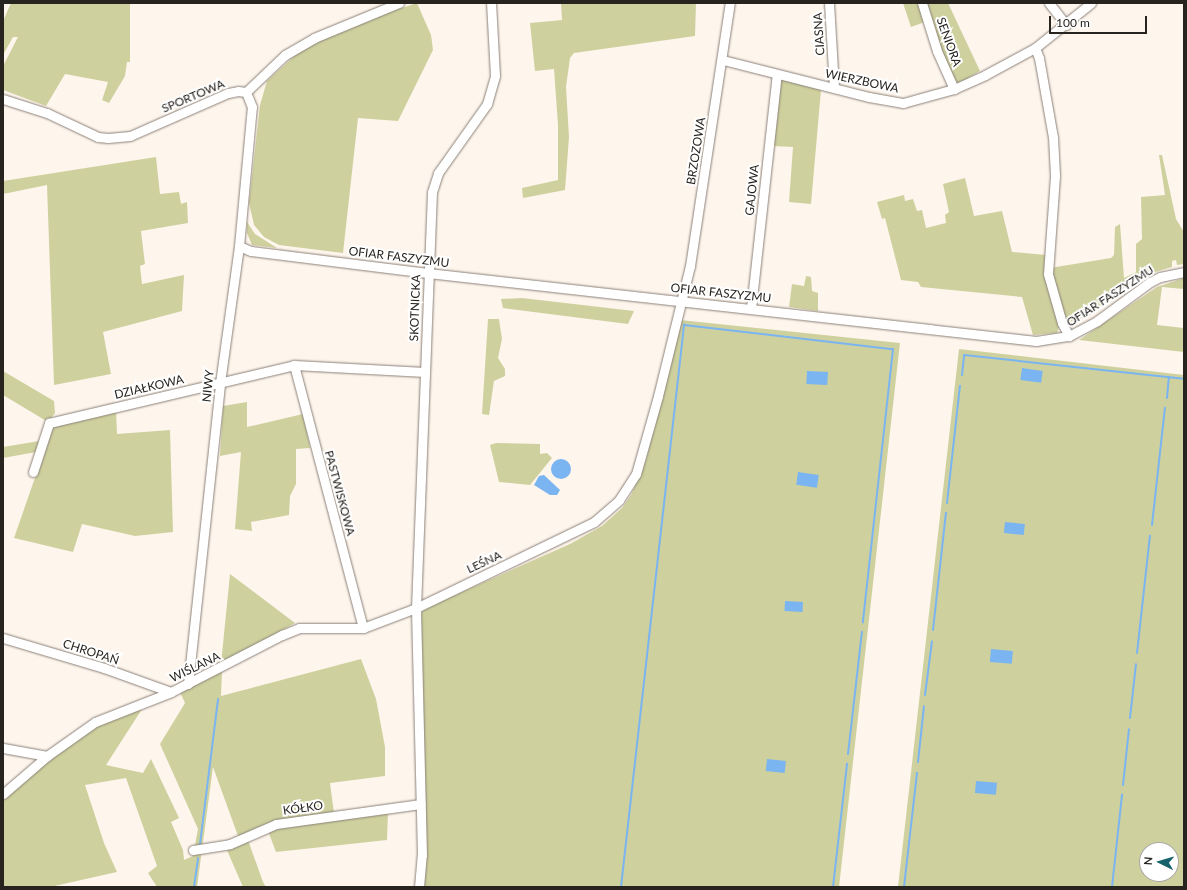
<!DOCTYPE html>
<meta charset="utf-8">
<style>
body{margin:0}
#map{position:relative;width:1187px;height:890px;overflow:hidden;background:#fef5ed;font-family:Lato,sans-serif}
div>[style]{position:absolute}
.green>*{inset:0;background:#ced19e}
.water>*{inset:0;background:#7ab4f1;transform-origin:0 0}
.round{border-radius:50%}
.stream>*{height:2px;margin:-1px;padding:0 1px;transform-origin:1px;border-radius:1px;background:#7ab4f1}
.roads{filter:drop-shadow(0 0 1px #8b8178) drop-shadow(0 0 1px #8b8178)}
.minor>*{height:9px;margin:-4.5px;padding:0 4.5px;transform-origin:4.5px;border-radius:4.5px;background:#fff}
span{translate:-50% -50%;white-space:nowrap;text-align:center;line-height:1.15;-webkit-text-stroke:4px #fff;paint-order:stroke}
.street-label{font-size:12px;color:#27231f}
.frame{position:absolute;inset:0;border:4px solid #27231f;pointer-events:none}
.north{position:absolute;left:1139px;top:842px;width:40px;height:40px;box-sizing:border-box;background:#fff;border:1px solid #a9a7a5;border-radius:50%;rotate:275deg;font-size:11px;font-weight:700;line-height:16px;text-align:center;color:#27231f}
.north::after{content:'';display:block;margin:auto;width:14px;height:18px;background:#15626c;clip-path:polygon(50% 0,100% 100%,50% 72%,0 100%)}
.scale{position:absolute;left:1049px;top:16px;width:98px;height:18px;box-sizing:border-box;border:2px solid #27231f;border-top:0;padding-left:5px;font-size:12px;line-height:14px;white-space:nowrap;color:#27231f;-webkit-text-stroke:3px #fff;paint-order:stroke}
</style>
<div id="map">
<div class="green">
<i style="clip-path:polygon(11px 3px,130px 3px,130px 62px,127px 62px,125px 76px,109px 103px,102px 100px,108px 82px,65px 74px,46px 106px,3px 90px,3px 66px,18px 37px,13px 37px,3px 55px,3px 21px)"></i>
<i style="clip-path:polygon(417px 3px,431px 35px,433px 50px,398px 121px,358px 118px,343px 253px,279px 245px,264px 237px,254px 225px,249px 203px,260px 105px,267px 81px,303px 48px,345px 27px)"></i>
<i style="clip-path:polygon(561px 3px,696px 3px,695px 36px,574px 53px,570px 58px,566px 87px,569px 137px,565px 190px,523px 198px,522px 188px,558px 180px,558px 125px,554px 69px,535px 71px,530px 23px,562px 20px)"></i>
<i style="clip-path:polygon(903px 3px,920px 3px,925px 22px,911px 27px)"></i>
<i style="clip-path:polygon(925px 3px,948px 3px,980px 71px,958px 84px,954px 81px,940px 53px)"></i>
<i style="clip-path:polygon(780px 79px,821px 90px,811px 204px,789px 202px,793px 147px,772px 146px)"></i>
<i style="clip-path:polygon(1159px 155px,1162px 155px,1176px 219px,1184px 232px,1184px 264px,1177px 265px,1176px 260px,1172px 261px,1172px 267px,1148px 274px,1140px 279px,1138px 277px,1134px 279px,1136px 282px,1124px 291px,1120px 286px,1116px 289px,1119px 294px,1088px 316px,1067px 323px,1050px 268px,1111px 258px,1114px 255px,1115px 227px,1120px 224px,1124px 278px,1136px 272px,1136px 244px,1142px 239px,1141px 197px,1165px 195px)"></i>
<i style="clip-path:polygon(156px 157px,160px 194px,179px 192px,181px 204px,187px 202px,188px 223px,141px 231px,145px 264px,140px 266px,142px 284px,184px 275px,182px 311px,103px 332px,111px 374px,54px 385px,47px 185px,3px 194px,3px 181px)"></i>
<i style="clip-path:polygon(965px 178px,974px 216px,1002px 211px,1012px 252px,1046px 255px,1059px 327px,1057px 333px,1033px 335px,1022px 297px,921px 287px,918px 282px,901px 280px,885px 218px,882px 219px,877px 202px,904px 195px,905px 201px,913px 199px,917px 211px,922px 210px,926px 228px,946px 223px,945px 215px,949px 212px,943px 184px)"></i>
<i style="clip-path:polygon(247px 222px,255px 234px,277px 248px,252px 245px,247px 233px)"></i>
<i style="clip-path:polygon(806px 276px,811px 277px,812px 291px,818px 293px,818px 311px,789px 307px,792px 284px,804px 286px)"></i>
<i style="clip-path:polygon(1184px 278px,1184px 289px,1162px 287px,1157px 325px,1184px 328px,1184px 352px,1079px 340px,1157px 287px)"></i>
<i style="clip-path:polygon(522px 298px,634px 311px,628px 324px,503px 308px,501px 299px)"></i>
<i style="clip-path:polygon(488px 319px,499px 319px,502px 339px,498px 358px,505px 369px,505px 376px,494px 381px,489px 415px,482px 414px)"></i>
<i style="clip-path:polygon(680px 320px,900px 343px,839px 887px,423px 887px,426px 861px,420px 617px,424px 609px,570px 544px,602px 526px,622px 508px,631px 495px,646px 460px)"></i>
<i style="clip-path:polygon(evenodd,959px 349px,1184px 375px,1184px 887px,898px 887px,959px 349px,1147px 850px,1171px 850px,1171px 874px,1147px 874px,1147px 850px)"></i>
<i style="clip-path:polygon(3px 371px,54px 401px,55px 413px,48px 422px,3px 395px)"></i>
<i style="clip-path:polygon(247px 402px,247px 427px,303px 414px,310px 448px,296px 449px,296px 484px,290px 496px,289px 515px,251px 522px,252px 531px,235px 529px,241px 452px,220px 456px,223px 406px)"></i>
<i style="clip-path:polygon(116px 410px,117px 434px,170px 430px,173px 532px,135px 536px,82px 524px,73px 552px,14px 538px,53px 426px)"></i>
<i style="clip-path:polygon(39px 441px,36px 452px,3px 458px,3px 447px)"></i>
<i style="clip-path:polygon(496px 443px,540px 444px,540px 454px,547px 453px,552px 458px,530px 485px,499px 482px,490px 445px)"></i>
<i style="clip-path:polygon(230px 574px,295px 623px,221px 664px)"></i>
<i style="clip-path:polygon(361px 659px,376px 699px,385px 747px,385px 776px,330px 783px,334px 813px,238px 836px,213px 767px,197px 887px,157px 887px,148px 873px,157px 866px,126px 778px,85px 785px,104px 843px,117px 872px,50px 887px,3px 887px,3px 797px,51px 757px,97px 726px,144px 706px,106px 765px,143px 773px,151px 759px,179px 818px,171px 822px,183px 850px,184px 860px,193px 856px,198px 829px,160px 744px,185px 703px,180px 692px,222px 671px,221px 696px)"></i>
<i style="clip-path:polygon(388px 812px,387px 840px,276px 852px,268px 831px,279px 826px)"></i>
<i style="clip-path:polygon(248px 840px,263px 882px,266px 887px,243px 887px,226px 848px)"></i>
</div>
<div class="water">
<i style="left:1022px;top:368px;width:21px;height:12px;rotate:8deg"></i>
<i style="left:807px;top:371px;width:21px;height:13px;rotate:3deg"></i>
<i class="round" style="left:551px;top:459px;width:20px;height:20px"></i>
<i style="left:798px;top:472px;width:21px;height:13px;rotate:8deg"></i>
<i style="clip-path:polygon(544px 475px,560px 490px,557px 495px,550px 495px,534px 485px,539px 476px)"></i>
<i style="left:1005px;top:522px;width:20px;height:11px;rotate:6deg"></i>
<i style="left:785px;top:601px;width:18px;height:10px;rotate:3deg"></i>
<i style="left:991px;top:649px;width:22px;height:13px;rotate:5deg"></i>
<i style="left:767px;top:759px;width:19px;height:12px;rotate:6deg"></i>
<i style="left:976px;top:781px;width:21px;height:12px;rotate:5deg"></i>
</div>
<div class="stream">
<i style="left:962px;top:375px;width:20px;rotate:-84deg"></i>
<i style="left:964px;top:355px;width:221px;rotate:6.2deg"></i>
<i style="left:1167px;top:398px;width:21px;rotate:-85deg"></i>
<i style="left:947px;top:503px;width:118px;rotate:-83.7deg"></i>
<i style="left:1152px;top:525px;width:118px;rotate:-83.7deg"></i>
<i style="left:933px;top:630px;width:118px;rotate:-83.7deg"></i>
<i style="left:1137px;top:653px;width:118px;rotate:-83.7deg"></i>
<i style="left:925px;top:695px;width:54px;rotate:-82.6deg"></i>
<i style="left:1130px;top:718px;width:54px;rotate:-83.7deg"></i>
<i style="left:848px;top:754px;width:123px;rotate:-83.5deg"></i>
<i style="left:918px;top:762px;width:56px;rotate:-83.9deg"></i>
<i style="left:1123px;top:785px;width:56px;rotate:-83.9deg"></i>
<i style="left:200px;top:844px;width:146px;rotate:-82.9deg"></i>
<i style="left:194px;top:887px;width:29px;rotate:-82deg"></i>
<i style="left:621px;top:887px;width:566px;rotate:-83.6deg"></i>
<i style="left:684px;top:325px;width:210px;rotate:6.6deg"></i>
<i style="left:893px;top:349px;width:275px;rotate:96.3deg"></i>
<i style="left:833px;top:887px;width:124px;rotate:-83.5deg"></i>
<i style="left:904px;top:887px;width:115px;rotate:-83.5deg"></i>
<i style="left:1112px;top:887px;width:93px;rotate:-83.8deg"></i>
</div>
<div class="roads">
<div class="minor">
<i style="left:829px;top:3px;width:85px;rotate:86.6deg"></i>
<i style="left:922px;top:3px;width:50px;rotate:72.6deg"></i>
<i style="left:937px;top:51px;width:42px;rotate:65.9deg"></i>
<i style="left:1049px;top:3px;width:28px;rotate:52deg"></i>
<i style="left:1035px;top:48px;width:11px;rotate:68deg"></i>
<i style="left:1039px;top:58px;width:80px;rotate:80deg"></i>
<i style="left:1053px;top:137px;width:39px;rotate:87deg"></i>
<i style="left:1055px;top:176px;width:98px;rotate:94.1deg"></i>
<i style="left:1048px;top:274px;width:51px;rotate:74.1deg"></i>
<i style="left:1062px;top:323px;width:15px;rotate:62deg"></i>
<i style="left:723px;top:60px;width:151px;rotate:14.2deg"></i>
<i style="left:869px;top:97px;width:35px;rotate:10deg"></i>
<i style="left:903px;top:103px;width:53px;rotate:-15.4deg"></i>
<i style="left:954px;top:89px;width:34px;rotate:-24deg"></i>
<i style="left:985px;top:75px;width:57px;rotate:-28.4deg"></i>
<i style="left:1035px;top:48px;width:72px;rotate:-38.8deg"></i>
<i style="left:246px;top:92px;width:54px;rotate:-43.5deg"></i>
<i style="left:285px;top:55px;width:34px;rotate:-30deg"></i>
<i style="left:314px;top:38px;width:92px;rotate:-22.4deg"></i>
<i style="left:3px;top:99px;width:46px;rotate:17.7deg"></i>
<i style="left:47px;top:113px;width:56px;rotate:25.2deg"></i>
<i style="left:98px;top:137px;width:10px;rotate:6deg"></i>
<i style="left:108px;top:138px;width:22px;rotate:-5deg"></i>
<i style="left:130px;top:136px;width:107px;rotate:-23.7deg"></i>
<i style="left:228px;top:93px;width:10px;rotate:-11deg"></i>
<i style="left:238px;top:91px;width:8px;rotate:7deg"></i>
<i style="left:239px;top:246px;width:13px;rotate:23deg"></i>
<i style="left:251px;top:251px;width:178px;rotate:7.1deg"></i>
<i style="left:428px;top:273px;width:612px;rotate:6.38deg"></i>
<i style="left:1036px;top:341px;width:33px;rotate:-9deg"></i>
<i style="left:1069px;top:336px;width:32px;rotate:-28deg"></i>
<i style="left:1097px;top:321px;width:66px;rotate:-36.3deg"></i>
<i style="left:1150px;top:282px;width:11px;rotate:-27deg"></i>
<i style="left:1160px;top:277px;width:25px;rotate:-12deg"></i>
<i style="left:751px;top:308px;width:235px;rotate:-83.7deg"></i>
<i style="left:294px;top:365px;width:272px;rotate:75.3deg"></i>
<i style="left:33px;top:472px;width:52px;rotate:-71.9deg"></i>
<i style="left:49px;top:423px;width:252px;rotate:-13.3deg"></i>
<i style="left:294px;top:365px;width:131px;rotate:3.1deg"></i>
<i style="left:3px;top:638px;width:105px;rotate:16.5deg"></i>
<i style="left:104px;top:668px;width:71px;rotate:19.7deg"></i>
<i style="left:188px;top:684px;width:303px;rotate:-83.9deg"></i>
<i style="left:220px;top:383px;width:138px;rotate:-82.1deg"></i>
<i style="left:239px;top:246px;width:140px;rotate:-84.7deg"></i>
<i style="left:252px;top:107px;width:16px;rotate:-112deg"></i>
<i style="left:3px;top:748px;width:45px;rotate:10.3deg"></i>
<i style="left:3px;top:794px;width:58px;rotate:-40.8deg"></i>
<i style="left:47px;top:756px;width:59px;rotate:-35.3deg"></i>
<i style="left:95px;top:722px;width:82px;rotate:-21.5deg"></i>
<i style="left:171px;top:692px;width:125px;rotate:-27.2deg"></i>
<i style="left:282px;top:635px;width:18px;rotate:-22deg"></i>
<i style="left:299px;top:628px;width:64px"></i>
<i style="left:363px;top:628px;width:57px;rotate:-20.7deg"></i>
<i style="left:416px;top:608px;width:416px;rotate:-87.8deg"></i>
<i style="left:432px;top:192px;width:20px;rotate:-72deg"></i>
<i style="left:438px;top:173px;width:85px;rotate:-54.6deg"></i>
<i style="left:487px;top:104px;width:29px;rotate:-74deg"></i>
<i style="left:495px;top:76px;width:73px;rotate:-93.1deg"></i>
<i style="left:193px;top:850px;width:37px;rotate:-9deg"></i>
<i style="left:230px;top:844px;width:50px;rotate:-23.5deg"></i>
<i style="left:276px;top:824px;width:146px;rotate:-7.9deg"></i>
<i style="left:419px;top:887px;width:32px;rotate:-85deg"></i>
<i style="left:422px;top:855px;width:247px;rotate:-91.4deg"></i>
<i style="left:416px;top:608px;width:198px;rotate:-25.8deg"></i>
<i style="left:594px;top:522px;width:33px;rotate:-41deg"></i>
<i style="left:619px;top:500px;width:31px;rotate:-57deg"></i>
<i style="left:636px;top:474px;width:81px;rotate:-74.2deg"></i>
<i style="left:658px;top:396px;width:134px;rotate:-76.2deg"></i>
<i style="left:690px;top:266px;width:266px;rotate:-81.4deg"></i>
</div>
</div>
<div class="street-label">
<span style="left:819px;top:34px;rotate:-94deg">CIASNA</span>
<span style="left:949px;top:42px;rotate:70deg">SENIORA</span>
<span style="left:862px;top:81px;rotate:12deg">WIERZBOWA</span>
<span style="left:193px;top:96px;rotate:-23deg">SPORTOWA</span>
<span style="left:696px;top:151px;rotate:-81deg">BRZOZOWA</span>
<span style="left:752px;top:190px;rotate:-84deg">GAJOWA</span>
<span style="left:399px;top:257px;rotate:7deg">OFIAR FASZYZMU</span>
<span style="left:721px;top:293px;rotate:6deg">OFIAR FASZYZMU</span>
<span style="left:1110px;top:296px;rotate:-33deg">OFIAR FASZYZMU</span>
<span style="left:415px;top:308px;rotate:-88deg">SKOTNICKA</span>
<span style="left:208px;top:386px;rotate:-84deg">NIWY</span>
<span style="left:149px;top:387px;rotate:-13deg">DZIAŁKOWA</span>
<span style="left:340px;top:493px;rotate:75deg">PASTWISKOWA</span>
<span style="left:484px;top:562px;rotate:-25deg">LEŚNA</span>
<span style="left:91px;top:652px;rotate:18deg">CHROPAŃ</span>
<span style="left:195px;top:667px;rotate:-26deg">WIŚLANA</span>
<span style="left:303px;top:808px;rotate:-8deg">KÓŁKO</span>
</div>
<div class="frame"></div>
<div class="north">N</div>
<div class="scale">100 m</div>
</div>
